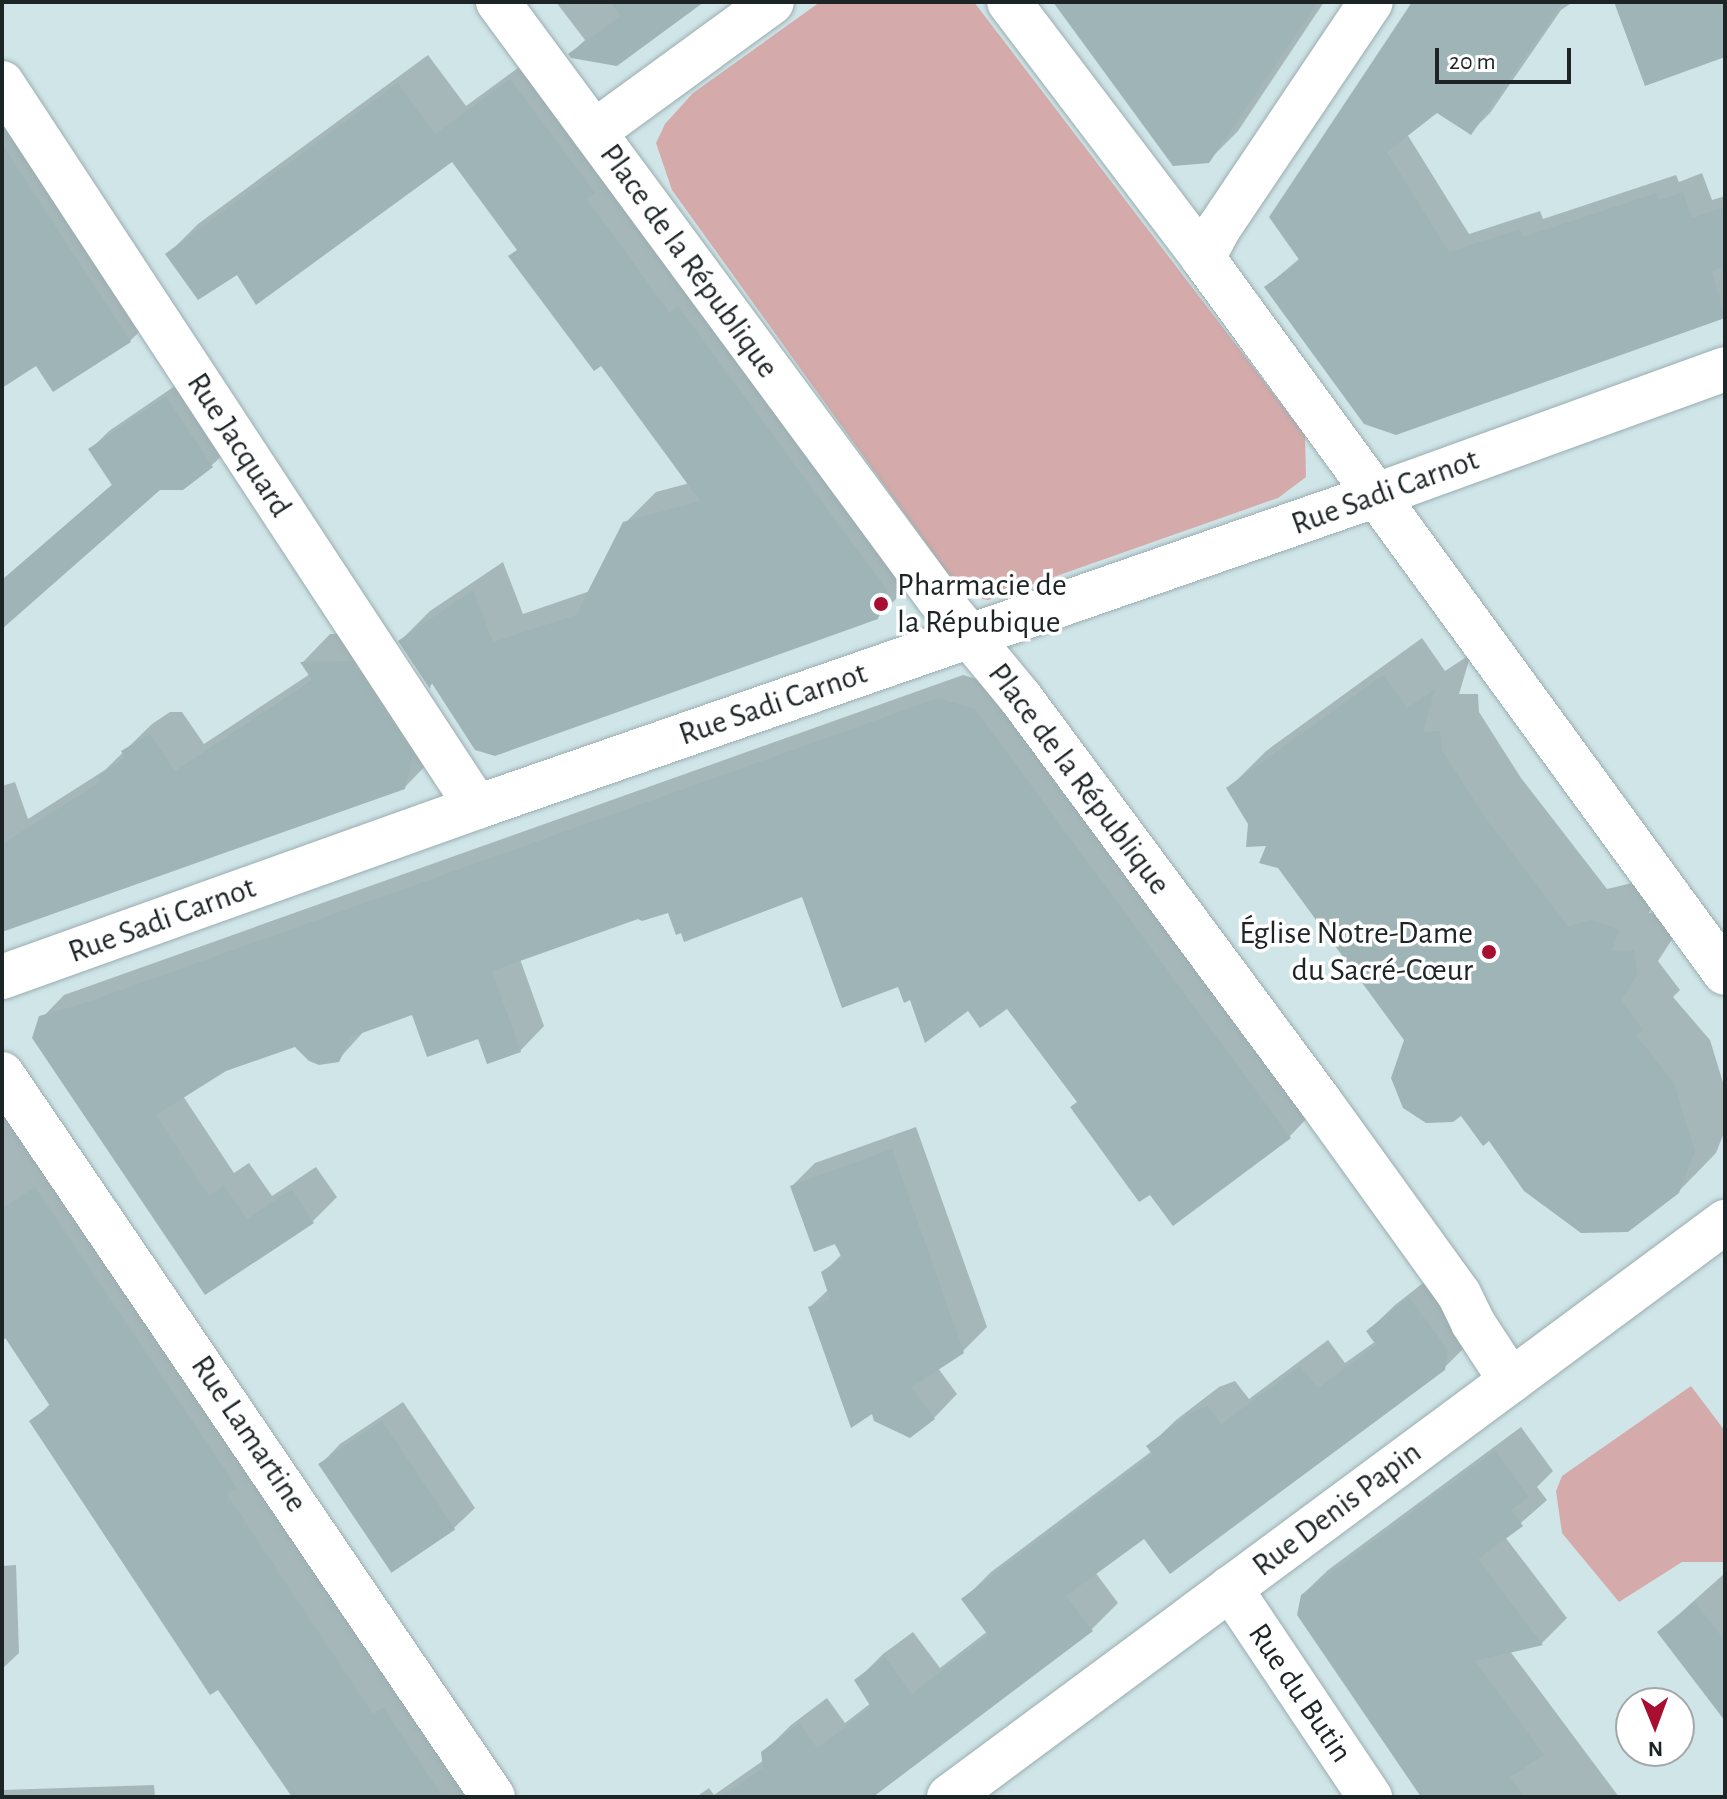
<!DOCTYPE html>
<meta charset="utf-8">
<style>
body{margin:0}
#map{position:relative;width:1727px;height:1799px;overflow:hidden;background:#d0e5e8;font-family:"Alegreya Sans",sans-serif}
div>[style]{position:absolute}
.green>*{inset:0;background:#d4abaa}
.shadow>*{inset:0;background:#0003}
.building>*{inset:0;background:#9fb4b6;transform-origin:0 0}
.roads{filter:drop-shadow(0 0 2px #99adb0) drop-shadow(0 0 2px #99adb0)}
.minor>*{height:44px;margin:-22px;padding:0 22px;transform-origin:22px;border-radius:22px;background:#fff}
.dots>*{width:22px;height:22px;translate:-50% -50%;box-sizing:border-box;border:4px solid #fff;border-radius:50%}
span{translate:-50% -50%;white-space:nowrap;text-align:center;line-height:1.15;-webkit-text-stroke:7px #fff;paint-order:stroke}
.street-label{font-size:32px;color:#1c2425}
.poi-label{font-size:32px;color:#1c2425}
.left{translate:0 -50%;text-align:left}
.right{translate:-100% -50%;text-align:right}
.frame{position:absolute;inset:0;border:4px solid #1c2425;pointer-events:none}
.north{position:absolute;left:1615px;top:1687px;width:80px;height:80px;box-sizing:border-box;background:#fff;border:2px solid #a4a7a8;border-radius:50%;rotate:179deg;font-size:22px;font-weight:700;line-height:32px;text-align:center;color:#1c2425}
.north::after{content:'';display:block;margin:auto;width:28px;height:36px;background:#a70e30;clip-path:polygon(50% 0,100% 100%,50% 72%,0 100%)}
.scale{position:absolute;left:1435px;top:48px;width:136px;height:36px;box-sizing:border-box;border:4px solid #1c2425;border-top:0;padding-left:10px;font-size:24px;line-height:28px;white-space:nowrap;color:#1c2425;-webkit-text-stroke:6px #fff;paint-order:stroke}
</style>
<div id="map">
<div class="green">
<i style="clip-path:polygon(820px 2px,974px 2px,1305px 435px,1306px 477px,1278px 498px,988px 600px,963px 595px,672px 190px,656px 143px,665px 124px,693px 93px)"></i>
<i style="clip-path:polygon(1691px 1386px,1725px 1431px,1725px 1562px,1682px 1562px,1619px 1602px,1562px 1533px,1556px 1491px,1562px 1476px)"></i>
</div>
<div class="shadow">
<i style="clip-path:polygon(556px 2px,701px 2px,570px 54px,585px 40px)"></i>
<i style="clip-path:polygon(1055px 2px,1324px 2px,1238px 131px,1208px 161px)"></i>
<i style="clip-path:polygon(1415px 2px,1573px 2px,1561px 10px,1490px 113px,1470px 133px,1437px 110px,1407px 134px,1469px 234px,1540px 211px,1543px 219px,1676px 175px,1679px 182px,1702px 173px,1712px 200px,1725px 196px,1725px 316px,1396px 433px,1266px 287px,1300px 258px)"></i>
<i style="clip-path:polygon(541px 51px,908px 587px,877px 618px,434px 682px,430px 686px,400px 641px,430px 611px,503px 562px,523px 614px,590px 591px,625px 523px,656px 492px,690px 483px,452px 159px,238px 272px,168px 254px,198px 224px,428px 55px,466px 106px)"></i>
<i style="clip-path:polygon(2px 59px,164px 307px,130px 341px,36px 363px,2px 386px)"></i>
<i style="clip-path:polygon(185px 379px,230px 448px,211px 466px,159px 488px,2px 625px,2px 580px,114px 483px,91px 449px,109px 431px)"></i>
<i style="clip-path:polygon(330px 634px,380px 634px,432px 759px,404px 788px,2px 931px,2px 786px,15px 782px,28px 819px,105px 770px,152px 724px,170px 712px,182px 712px,204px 744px,310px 674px,303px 662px)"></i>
<i style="clip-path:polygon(1422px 638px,1445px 671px,1471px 654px,1459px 694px,1478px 694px,1479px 712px,1521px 778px,1607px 889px,1632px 883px,1656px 892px,1649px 913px,1671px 913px,1675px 935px,1658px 961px,1680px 990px,1673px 997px,1710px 1040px,1725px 1089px,1725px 1130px,1716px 1153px,1678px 1192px,1490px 1139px,1461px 1113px,1425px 1121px,1402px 1105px,1393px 1078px,1407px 1040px,1228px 789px,1266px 751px)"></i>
<i style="clip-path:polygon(963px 675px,999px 686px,1313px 1112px,1289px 1137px,1079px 1101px,1007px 1006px,969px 1009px,912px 998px,804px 895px,669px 910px,638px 917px,520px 959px,544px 1026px,520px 1051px,413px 1013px,365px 1030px,338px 1060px,295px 1045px,225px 1069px,183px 1096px,234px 1173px,249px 1163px,272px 1196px,316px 1167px,337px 1197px,313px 1221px,205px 1292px,40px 1020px,64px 995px)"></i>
<i style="clip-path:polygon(2px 1069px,490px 1797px,294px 1797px,32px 1422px,51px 1403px,7px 1337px,2px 1341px)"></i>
<i style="clip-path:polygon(916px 1127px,987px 1327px,963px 1351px,938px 1368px,957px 1394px,934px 1418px,810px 1307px,829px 1289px,823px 1273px,842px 1254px,792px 1186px,815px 1163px)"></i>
<i style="clip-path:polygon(1437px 1272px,1471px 1341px,1443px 1369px,1145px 1536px,1095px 1572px,1118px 1603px,1091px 1630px,866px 1797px,696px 1797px,709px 1788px,714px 1795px,764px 1760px,763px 1753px,791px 1725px,827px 1698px,845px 1723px,871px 1703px,856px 1681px,883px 1654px,913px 1632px,940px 1668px,988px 1631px,964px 1599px,991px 1572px,1152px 1451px,1149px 1446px,1176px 1420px,1219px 1387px,1235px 1381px,1249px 1399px,1328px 1340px,1345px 1363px,1376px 1341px,1368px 1331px,1395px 1305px)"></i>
<i style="clip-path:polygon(403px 1402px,475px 1508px,455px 1527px,392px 1570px,321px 1464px,340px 1444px)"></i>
<i style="clip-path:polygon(1521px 1427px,1553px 1471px,1537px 1487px,1547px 1500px,1505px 1537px,1567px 1618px,1542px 1643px,1510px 1651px,1619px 1797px,1422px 1797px,1302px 1595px,1328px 1570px)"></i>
<i style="clip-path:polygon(16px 1565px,19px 1653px,2px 1669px,2px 1566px)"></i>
<i style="clip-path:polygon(1725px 1573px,1725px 1717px,1659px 1632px)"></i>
<i style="clip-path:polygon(154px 1785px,155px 1797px,2px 1797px,2px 1790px)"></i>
</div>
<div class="building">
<i style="clip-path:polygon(610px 2px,704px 2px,617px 66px,571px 58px,568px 54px,621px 16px)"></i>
<i style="clip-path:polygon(1053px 2px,1318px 2px,1209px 163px,1173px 166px)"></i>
<i style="clip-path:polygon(1412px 2px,1563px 2px,1471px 135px,1437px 113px,1387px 152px,1449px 252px,1520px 229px,1523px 237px,1656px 193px,1659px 200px,1683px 192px,1692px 218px,1725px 207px,1725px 267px,1712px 271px,1725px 318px,1396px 435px,1364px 424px,1264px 287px,1300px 261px,1269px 217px)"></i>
<i style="clip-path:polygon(1614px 2px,1725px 2px,1725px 57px,1645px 86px)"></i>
<i style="clip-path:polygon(510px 79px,595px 193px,587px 199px,669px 312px,678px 306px,887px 590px,878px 619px,495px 756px,475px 750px,431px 682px,430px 689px,398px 641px,473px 590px,493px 642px,576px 615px,623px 522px,700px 501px,601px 366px,594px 371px,508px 256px,517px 250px,452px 162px,256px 305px,237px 275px,198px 300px,165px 254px,398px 83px,435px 134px)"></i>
<i style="clip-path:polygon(2px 144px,131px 342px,53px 392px,36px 366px,2px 388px)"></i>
<i style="clip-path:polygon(166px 396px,213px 467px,183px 490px,160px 490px,2px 629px,2px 580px,112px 485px,88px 449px)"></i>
<i style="clip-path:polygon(351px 661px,413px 755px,405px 789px,2px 932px,2px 844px,100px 782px,97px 776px,125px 758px,121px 751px,150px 734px,175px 771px,312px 680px,300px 662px)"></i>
<i style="clip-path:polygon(1383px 675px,1407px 708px,1435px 689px,1423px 732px,1440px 731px,1442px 750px,1484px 816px,1568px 926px,1592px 920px,1619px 930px,1612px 951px,1634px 950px,1637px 975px,1621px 1000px,1643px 1030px,1636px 1035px,1674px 1083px,1695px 1151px,1679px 1193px,1628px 1232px,1581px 1233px,1524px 1191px,1489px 1141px,1483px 1146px,1461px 1116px,1453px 1122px,1426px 1123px,1403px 1108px,1391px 1078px,1404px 1040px,1278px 868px,1259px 863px,1266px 846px,1246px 847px,1248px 824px,1226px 788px)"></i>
<i style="clip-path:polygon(938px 698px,975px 709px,1291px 1138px,1173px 1226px,1150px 1195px,1139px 1202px,1070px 1107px,1077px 1102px,1007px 1009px,980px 1028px,968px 1011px,925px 1043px,910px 1000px,904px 1003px,898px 987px,842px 1008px,802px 897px,684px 942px,681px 933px,676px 935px,668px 913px,642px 921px,638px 919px,492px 971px,521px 1052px,487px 1064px,478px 1039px,427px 1057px,412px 1015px,351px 1037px,339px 1062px,319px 1065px,309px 1061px,295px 1047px,226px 1071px,156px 1115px,209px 1196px,224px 1186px,247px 1219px,292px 1189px,314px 1223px,205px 1295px,32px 1038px,39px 1016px,82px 1004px)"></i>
<i style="clip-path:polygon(892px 1149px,964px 1353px,912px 1387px,935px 1419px,910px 1438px,874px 1421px,872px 1414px,851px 1428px,808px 1307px,830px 1299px,821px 1272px,842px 1258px,835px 1244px,814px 1252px,790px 1186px)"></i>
<i style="clip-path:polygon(35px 1187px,237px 1488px,227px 1494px,373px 1714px,383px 1707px,443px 1797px,292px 1797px,218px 1690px,210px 1695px,29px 1421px,50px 1406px,2px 1333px,2px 1209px)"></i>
<i style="clip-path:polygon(1409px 1297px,1448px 1350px,1445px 1370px,1170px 1574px,1144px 1539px,1066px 1596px,1093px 1631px,873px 1797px,720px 1797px,763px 1768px,761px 1752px,799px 1723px,817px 1748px,871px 1707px,854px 1680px,885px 1657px,912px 1694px,988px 1635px,961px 1599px,1153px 1455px,1146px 1446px,1190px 1413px,1208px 1406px,1221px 1424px,1300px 1366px,1318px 1388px,1376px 1345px,1366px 1331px)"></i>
<i style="left:382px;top:1421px;width:131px;height:77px;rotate:56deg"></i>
<i style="clip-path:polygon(1495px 1451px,1529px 1497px,1511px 1510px,1523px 1526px,1478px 1559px,1543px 1645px,1475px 1661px,1544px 1755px,1510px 1777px,1524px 1797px,1421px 1797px,1297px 1615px,1301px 1595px)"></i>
<i style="clip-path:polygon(1695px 1602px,1725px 1641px,1725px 1721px,1657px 1632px)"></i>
</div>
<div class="roads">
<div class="minor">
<i style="left:498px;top:2px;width:741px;rotate:53.56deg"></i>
<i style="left:938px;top:598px;width:129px;rotate:50.4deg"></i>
<i style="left:1020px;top:697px;width:502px;rotate:53.43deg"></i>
<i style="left:1319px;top:1100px;width:239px;rotate:54.2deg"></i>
<i style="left:1459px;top:1294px;width:32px;rotate:64deg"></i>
<i style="left:1473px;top:1323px;width:69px;rotate:56.8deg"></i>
<i style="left:1009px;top:2px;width:321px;rotate:52.8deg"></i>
<i style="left:1203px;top:258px;width:885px;rotate:53.87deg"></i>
<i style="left:2px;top:83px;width:866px;rotate:56.73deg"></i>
<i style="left:594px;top:132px;width:220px;rotate:-36.1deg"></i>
<i style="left:1203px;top:258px;width:34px;rotate:-62deg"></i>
<i style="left:1219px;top:228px;width:272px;rotate:-56.1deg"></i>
<i style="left:2px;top:977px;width:505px;rotate:-19.69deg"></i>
<i style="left:477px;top:807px;width:953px;rotate:-19.12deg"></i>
<i style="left:1377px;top:495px;width:370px;rotate:-19.9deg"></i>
<i style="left:2px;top:1074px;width:874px;rotate:55.82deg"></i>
<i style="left:1230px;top:1588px;width:252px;rotate:56.2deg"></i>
<i style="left:949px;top:1797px;width:966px;rotate:-36.54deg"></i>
</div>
</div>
<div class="dots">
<i style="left:881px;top:604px;background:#a70e30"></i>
<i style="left:1489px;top:952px;background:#a70e30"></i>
</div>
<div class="street-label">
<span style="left:689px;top:261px;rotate:54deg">Place de la République</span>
<span style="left:239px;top:445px;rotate:57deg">Rue Jacquard</span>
<span style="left:1385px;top:492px;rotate:-20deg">Rue Sadi Carnot</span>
<span style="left:773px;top:704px;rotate:-19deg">Rue Sadi Carnot</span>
<span style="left:1079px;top:779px;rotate:53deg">Place de la République</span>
<span style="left:162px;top:920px;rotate:-20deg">Rue Sadi Carnot</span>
<span style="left:249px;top:1434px;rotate:56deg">Rue Lamartine</span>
<span style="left:1337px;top:1509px;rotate:-37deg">Rue Denis Papin</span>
<span style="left:1300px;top:1693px;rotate:56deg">Rue du Butin</span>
</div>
<div class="poi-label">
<span class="left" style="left:897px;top:604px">Pharmacie de<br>la Répubique</span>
<span class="right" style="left:1473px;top:952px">Église Notre-Dame<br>du Sacré-Cœur</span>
</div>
<div class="frame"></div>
<div class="north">N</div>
<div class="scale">20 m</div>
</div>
